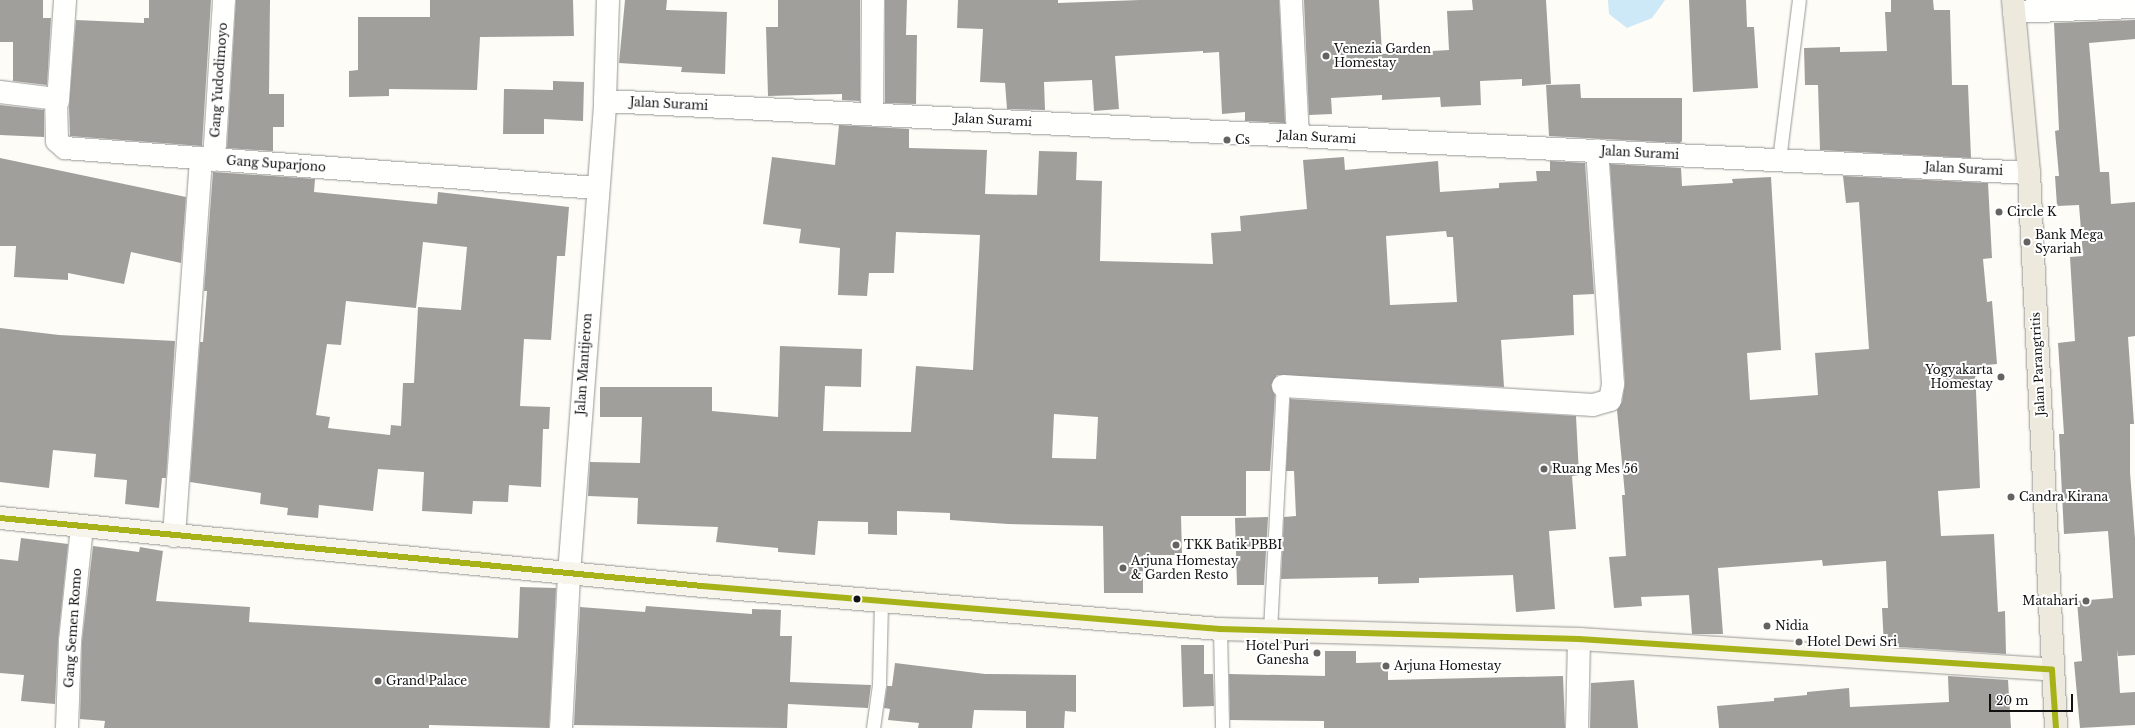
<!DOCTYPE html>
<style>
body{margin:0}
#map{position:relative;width:2135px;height:728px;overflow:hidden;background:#fdfcf7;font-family:"Libre Baskerville",serif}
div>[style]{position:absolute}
.water>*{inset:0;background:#cde8f7}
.building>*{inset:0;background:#a19f9c}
.roads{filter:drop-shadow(0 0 1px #979795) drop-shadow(0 0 1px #979795)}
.lane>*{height:13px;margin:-6.5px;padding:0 6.5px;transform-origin:6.5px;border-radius:6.5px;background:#fffffe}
.street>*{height:22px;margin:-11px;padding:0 11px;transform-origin:11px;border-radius:11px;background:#fffffe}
.secondary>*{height:22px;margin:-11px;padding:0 11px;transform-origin:11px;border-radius:11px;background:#f6f4eb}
.primary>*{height:22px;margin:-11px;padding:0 11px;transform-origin:11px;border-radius:11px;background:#ede9dc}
.bus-1>*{height:6px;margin:-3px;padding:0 3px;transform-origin:3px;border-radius:3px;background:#a7b219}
.dots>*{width:11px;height:11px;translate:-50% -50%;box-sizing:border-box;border:2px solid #fff;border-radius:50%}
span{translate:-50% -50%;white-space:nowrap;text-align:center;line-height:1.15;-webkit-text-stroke:4px #fff;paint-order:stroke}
.poi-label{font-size:12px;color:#111}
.left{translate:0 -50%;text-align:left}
.right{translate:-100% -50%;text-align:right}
.street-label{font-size:12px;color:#111}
.scale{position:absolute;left:1989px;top:694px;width:84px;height:18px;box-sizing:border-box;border:2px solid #111;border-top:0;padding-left:5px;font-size:12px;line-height:14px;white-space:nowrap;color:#111;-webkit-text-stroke:3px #fff;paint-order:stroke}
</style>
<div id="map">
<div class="water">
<i style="clip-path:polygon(1608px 0,1665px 0,1652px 18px,1627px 28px,1609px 14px)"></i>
</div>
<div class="building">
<i style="clip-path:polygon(0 0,43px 0,43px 18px,51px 18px,47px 85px,13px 81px,13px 42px,0 42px)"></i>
<i style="clip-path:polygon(149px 0,211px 0,202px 146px,70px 136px,69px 107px,76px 20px,144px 23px,144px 18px,149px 18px)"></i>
<i style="clip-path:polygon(236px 0,270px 0,269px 94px,284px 94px,284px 127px,273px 127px,273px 151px,227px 148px)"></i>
<i style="clip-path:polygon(430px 0,573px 0,574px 36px,480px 37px,477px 90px,389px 89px,389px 96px,349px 97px,349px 71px,358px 70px,358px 17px,430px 17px)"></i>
<i style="clip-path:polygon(625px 0,667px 0,666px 10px,727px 12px,725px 74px,681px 72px,682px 67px,619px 63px)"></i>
<i style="clip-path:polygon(778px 0,860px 0,860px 101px,842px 100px,842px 94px,768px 96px,766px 27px,778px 27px)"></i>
<i style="clip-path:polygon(885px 0,907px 0,906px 35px,917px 35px,916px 104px,885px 103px)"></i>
<i style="clip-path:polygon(958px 0,1058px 0,1058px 3px,1140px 0,1279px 0,1285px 123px,1245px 121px,1245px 112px,1222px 114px,1219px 52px,1203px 53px,1203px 51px,1115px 56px,1119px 109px,1094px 111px,1092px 80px,1044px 82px,1045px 110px,1007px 109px,1005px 83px,980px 82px,983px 29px,957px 28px)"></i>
<i style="clip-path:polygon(1304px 0,1379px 0,1382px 54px,1449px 50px,1447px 11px,1473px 10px,1472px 0,1546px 0,1551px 84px,1522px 86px,1522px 79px,1480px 81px,1481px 105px,1441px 107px,1440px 97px,1382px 100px,1382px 95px,1331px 98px,1332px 114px,1309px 115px)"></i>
<i style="clip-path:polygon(1689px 0,1746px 0,1747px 27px,1754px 27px,1758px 88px,1693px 92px)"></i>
<i style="clip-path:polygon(1891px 0,1933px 0,1934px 10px,1950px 10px,1952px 85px,1968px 85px,1971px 158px,1820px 150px,1818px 85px,1805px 85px,1804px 48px,1840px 47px,1840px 52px,1887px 51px,1885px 12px,1891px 12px)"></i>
<i style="clip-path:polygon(2135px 20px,2135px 39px,2089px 43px,2100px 172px,2109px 172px,2111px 204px,2135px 202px,2135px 336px,2128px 337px,2134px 424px,2130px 424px,2130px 472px,2135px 538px,2135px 655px,2118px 656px,2117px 649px,2120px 693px,2135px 692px,2135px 725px,2080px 728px,2074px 662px,2082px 661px,2077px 601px,2113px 598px,2108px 531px,2064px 534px,2059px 434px,2064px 434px,2058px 343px,2075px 341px,2070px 257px,2083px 256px,2079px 205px,2057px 206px,2055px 176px,2059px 176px,2055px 131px,2059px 130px,2054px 23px)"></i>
<i style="clip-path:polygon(553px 81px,584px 82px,583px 121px,544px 119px,544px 134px,503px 134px,504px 89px,553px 90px)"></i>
<i style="clip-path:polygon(1580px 84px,1581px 98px,1682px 98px,1682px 141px,1680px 143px,1549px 136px,1546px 85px)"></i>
<i style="clip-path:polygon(0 105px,44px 110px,44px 137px,0 135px)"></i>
<i style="clip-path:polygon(evenodd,839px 125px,909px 129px,909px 148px,987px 150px,985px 194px,1037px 195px,1039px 151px,1077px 152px,1076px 180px,1102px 181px,1100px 261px,1213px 264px,1211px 233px,1241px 231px,1240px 216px,1307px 209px,1303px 160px,1344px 157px,1345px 170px,1438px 161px,1440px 192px,1499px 188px,1499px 183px,1537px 181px,1536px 171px,1550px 171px,1550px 161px,1585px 163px,1594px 294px,1573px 295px,1574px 335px,1501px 340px,1504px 387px,1277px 375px,1271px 385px,1275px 395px,1270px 471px,1246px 471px,1246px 516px,1181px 516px,1182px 555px,1143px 555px,1143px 593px,1104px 593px,1103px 526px,1008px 524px,950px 520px,950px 513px,897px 511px,897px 535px,868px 534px,868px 522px,818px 521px,815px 555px,778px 552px,778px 548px,716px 542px,718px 527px,637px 524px,638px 498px,588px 496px,590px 462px,640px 463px,642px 417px,600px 417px,600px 387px,712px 387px,712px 411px,778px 417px,780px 346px,862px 349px,861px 387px,825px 386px,823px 431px,911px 432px,916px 366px,973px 370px,980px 235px,896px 232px,894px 273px,869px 273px,867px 296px,838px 295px,840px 248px,799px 243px,801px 229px,763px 224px,772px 157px,835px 165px,839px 125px,1446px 231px,1447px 237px,1453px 237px,1457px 302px,1390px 305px,1386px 236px,1446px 231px,839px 125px,1054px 414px,1098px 417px,1096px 459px,1052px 458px,1054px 414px)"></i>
<i style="clip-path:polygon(0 158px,186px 197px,181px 263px,131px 252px,124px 284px,68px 273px,68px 280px,14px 277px,16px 246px,0 246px)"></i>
<i style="clip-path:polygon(1610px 164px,1681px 168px,1682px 186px,1733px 183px,1732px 179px,1771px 177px,1781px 350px,1747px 353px,1750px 400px,1818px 395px,1815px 353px,1869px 349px,1859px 202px,1846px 203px,1843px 176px,1988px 183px,1992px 258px,1983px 259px,1987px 302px,1992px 301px,1997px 364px,1975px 366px,1980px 488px,1938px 491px,1941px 536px,1994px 534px,1998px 612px,2005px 611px,2006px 654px,1884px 646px,1882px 608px,1888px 608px,1886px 561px,1823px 566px,1822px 560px,1718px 568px,1723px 634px,1692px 634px,1689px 595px,1641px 597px,1642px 606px,1614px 608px,1609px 557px,1626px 556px,1622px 495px,1625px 495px,1617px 410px,1622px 402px,1625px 383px)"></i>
<i style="clip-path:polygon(evenodd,213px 172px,315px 179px,314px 192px,437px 204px,438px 192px,569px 207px,565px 256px,557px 256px,551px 340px,524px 339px,520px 406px,550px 407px,549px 429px,543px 429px,541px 487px,509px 485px,508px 502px,473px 501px,472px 514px,422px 511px,424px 472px,378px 469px,373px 511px,319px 505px,318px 518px,287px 515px,288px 508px,260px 504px,261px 493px,190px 482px,200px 342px,203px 342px,207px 291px,204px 291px,213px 172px,423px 242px,467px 247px,461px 310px,418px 307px,414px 383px,403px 383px,401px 426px,391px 425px,390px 435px,328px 428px,330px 417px,316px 415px,327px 344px,341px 345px,346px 301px,416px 308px,423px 242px)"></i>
<i style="clip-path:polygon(0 328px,59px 335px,175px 341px,166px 478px,162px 478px,159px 508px,125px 504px,127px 480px,94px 477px,96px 454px,53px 450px,49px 488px,0 482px)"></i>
<i style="clip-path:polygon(1290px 399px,1576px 416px,1579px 475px,1572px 476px,1576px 529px,1549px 531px,1555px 609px,1516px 612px,1513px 575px,1419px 578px,1419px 583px,1378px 584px,1378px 577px,1281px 579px,1284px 517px,1296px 516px,1294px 471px,1286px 471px)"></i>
<i style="clip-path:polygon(1268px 517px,1264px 585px,1237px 585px,1235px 518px)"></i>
<i style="clip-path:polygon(21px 538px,68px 544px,58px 640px,55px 704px,21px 701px,24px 675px,0 673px,0 559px,18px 561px)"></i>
<i style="clip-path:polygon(93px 546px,139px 552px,140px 547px,163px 551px,156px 601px,250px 607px,249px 622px,518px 638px,520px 587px,556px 588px,549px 728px,429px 725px,429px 728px,104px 728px,105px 721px,80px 719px,82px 642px)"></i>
<i style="clip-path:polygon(646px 606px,752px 614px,752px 609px,781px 610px,780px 636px,792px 636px,790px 682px,871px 685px,868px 708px,788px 704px,787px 728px,574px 725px,580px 607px,645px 612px)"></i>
<i style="clip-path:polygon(1181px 645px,1204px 645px,1204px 674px,1213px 674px,1214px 706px,1183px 707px)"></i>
<i style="clip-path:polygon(1325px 651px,1356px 651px,1356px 663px,1388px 662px,1388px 680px,1563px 676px,1565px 728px,1324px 728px,1324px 721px,1230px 720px,1229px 674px,1325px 676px)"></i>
<i style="clip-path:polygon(895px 663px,985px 674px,1076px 675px,1076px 712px,1065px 711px,1064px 728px,1026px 728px,1026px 711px,974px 710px,972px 728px,918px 728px,919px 723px,888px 720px,890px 709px,884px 708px,887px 686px,892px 686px)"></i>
<i style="clip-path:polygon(1948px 676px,2008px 680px,2011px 728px,1719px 728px,1717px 706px,1774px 701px,1774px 698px,1807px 695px,1807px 692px,1849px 688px,1850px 707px,1949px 702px)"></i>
<i style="clip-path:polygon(1634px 680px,1638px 728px,1590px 728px,1591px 683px)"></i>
</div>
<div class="roads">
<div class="lane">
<i style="left:1779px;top:160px;width:161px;rotate:-82.9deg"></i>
<i style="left:1220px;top:629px;width:99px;rotate:88.8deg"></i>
<i style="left:1270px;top:630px;width:244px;rotate:-87deg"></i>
<i style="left:873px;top:728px;width:43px;rotate:-82.1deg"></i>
<i style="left:879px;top:685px;width:84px;rotate:-88.6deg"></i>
</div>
<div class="street">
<i style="left:1291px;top:0;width:136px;rotate:87.1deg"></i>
<i style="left:2014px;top:12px;width:121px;rotate:-2.4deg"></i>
<i style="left:0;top:92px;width:56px;rotate:7.1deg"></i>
<i style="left:56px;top:99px;width:42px;rotate:88.6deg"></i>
<i style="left:57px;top:141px;width:11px;rotate:41deg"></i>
<i style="left:65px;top:148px;width:534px;rotate:4.3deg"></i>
<i style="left:58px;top:101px;width:101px;rotate:-86deg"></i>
<i style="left:605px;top:101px;width:1426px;rotate:2.89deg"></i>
<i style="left:872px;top:114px;width:114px;rotate:-89.5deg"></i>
<i style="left:214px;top:160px;width:160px;rotate:-86.4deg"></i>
<i style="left:1283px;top:386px;width:311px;rotate:3.5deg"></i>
<i style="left:1593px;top:405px;width:18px;rotate:-16deg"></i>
<i style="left:1610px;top:400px;width:16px;rotate:-79deg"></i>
<i style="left:1613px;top:384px;width:234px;rotate:-93.9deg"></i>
<i style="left:174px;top:536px;width:379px;rotate:-85.9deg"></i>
<i style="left:67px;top:728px;width:87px;rotate:-88deg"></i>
<i style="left:70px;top:641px;width:115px;rotate:-84deg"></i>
<i style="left:561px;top:728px;width:154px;rotate:-87deg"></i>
<i style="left:569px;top:574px;width:474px;rotate:-85.6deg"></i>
<i style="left:605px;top:101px;width:101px;rotate:-88.3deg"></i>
<i style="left:1577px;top:728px;width:89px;rotate:-88.7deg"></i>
</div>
<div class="secondary">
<i style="left:0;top:518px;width:705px;rotate:5.53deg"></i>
<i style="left:702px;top:586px;width:520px;rotate:4.75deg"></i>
<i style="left:1220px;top:629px;width:359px;rotate:1.6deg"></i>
<i style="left:1579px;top:639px;width:474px;rotate:3.7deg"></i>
</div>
<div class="primary">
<i style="left:2013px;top:0;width:174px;rotate:84.7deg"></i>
<i style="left:2029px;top:173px;width:556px;rotate:87.21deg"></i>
</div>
</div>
<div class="bus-1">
<i style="left:0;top:518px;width:705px;rotate:5.53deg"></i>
<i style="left:702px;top:586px;width:520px;rotate:4.75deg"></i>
<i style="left:1220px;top:629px;width:359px;rotate:1.6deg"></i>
<i style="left:1579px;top:639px;width:474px;rotate:3.7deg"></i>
<i style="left:2052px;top:670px;width:58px;rotate:86.1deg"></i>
</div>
<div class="dots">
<i style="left:1326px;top:56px;background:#646362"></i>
<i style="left:1227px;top:140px;background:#646362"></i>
<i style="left:1999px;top:212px;background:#646362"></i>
<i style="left:2027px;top:242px;background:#646362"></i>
<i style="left:2001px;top:377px;background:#646362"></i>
<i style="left:1544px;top:469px;background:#646362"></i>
<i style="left:2011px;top:497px;background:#646362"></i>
<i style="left:1176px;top:545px;background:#646362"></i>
<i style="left:1123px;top:568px;background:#646362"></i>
<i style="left:857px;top:599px;background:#111"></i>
<i style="left:2086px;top:601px;background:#646362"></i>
<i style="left:1767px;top:626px;background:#646362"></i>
<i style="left:1799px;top:642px;background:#646362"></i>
<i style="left:1317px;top:653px;background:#646362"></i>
<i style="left:1386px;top:666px;background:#646362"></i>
<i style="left:378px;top:681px;background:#646362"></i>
</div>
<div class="poi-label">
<span class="left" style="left:1334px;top:56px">Venezia Garden<br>Homestay</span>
<span class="left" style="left:1235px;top:140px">Cs</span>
<span class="left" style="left:2007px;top:212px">Circle K</span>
<span class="left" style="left:2035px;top:242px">Bank Mega<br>Syariah</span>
<span class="right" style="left:1993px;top:377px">Yogyakarta<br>Homestay</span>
<span class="left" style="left:1552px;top:469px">Ruang Mes 56</span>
<span class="left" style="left:2019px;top:497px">Candra Kirana</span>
<span class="left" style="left:1184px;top:545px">TKK Batik PBBI</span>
<span class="left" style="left:1131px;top:568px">Arjuna Homestay<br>&amp; Garden Resto</span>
<span class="right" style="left:2078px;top:601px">Matahari</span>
<span class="left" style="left:1775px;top:626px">Nidia</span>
<span class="left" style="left:1807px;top:642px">Hotel Dewi Sri</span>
<span class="right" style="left:1309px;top:653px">Hotel Puri<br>Ganesha</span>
<span class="left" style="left:1394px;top:666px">Arjuna Homestay</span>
<span class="left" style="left:386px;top:681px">Grand Palace</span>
</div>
<div class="street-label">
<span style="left:219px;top:80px;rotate:-86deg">Gang Yudodimoyo</span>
<span style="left:669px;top:104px;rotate:3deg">Jalan Surami</span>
<span style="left:993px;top:120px;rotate:3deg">Jalan Surami</span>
<span style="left:1317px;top:137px;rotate:3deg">Jalan Surami</span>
<span style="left:1640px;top:153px;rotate:3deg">Jalan Surami</span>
<span style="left:276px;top:164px;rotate:4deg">Gang Suparjono</span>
<span style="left:1964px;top:169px;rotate:3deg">Jalan Surami</span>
<span style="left:584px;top:364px;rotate:-86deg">Jalan Mantijeron</span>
<span style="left:2038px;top:364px;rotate:-93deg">Jalan Parangtritis</span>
<span style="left:73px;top:628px;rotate:-86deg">Gang Semen Romo</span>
</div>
<div class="scale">20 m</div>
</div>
